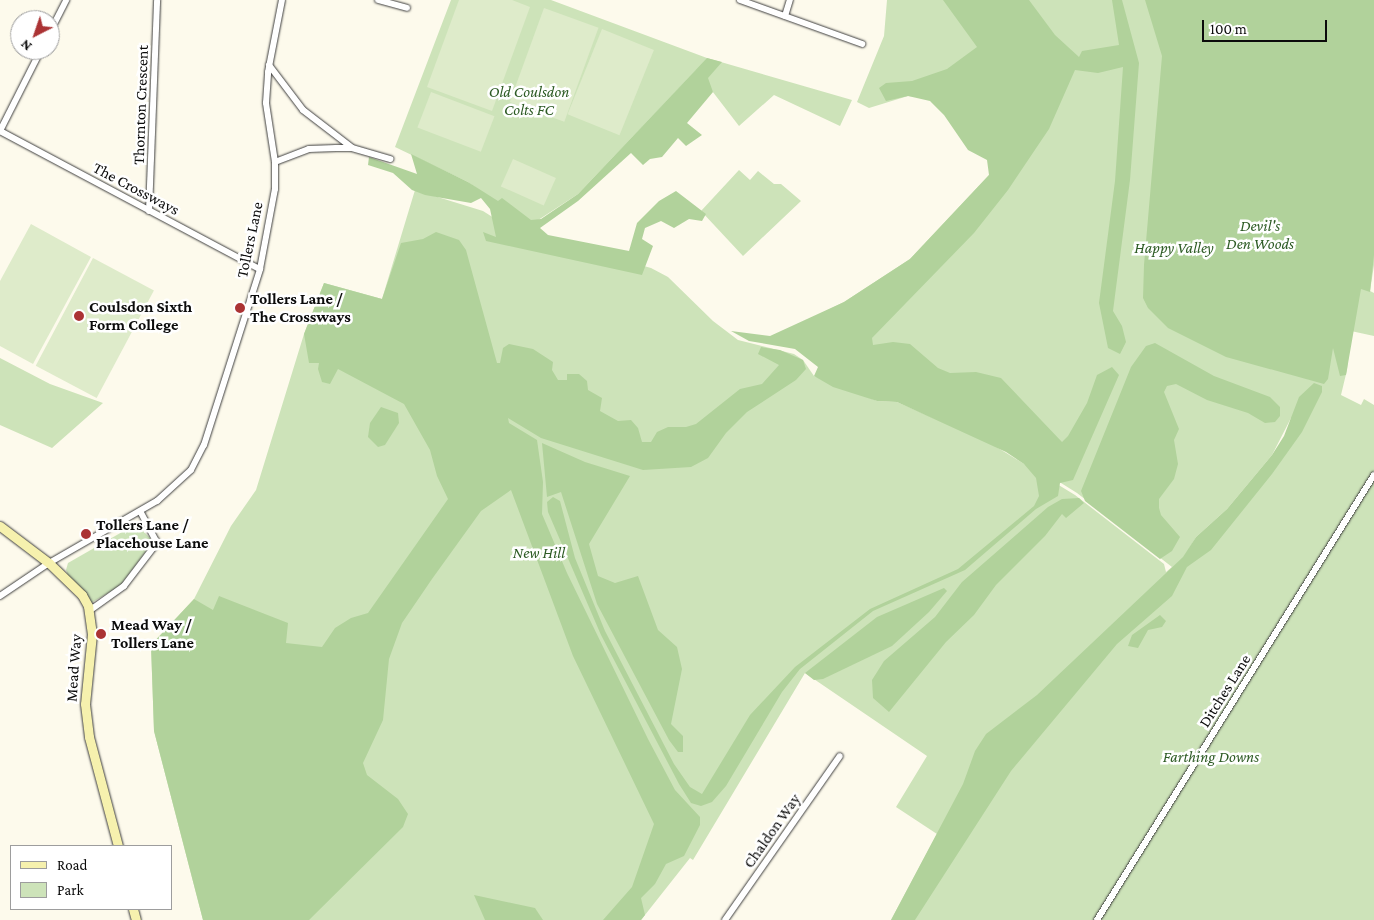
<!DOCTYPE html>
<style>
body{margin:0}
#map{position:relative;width:1374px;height:920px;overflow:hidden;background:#fdfaec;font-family:"Crimson Pro",serif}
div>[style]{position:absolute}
.green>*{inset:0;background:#cde3b9}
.forest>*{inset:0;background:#b1d29b}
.pitch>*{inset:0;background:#deebca;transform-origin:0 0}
.roads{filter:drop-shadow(0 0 1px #3e3e3e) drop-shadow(0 0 1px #3e3e3e)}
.street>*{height:6px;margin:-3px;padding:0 3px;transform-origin:3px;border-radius:3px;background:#fff}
.secondary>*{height:9px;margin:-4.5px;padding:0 4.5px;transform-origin:4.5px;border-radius:4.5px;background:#f6f1ae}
.dots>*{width:14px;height:14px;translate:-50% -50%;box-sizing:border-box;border:2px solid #fff;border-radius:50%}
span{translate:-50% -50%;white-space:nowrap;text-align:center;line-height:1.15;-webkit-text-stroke:5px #fff;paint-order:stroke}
.park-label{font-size:16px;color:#2d5b24;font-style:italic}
.street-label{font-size:16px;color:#0b0b0b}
.poi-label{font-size:16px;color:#0b0b0b;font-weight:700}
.left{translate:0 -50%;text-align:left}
.legend{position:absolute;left:10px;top:845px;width:162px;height:65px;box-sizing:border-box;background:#fff;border:1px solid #9d9d9d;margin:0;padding:6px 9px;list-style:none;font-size:15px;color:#0b0b0b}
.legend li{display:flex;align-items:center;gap:10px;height:25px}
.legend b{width:25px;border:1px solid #9d9d9d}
.north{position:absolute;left:10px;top:10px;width:50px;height:50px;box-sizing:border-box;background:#fff;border:1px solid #9d9d9d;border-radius:50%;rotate:221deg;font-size:14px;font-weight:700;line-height:20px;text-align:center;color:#0b0b0b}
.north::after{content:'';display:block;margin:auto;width:18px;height:22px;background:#ab3334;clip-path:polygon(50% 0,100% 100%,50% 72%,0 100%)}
.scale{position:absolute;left:1202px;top:20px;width:125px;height:22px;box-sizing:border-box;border:2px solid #0b0b0b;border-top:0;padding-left:6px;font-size:15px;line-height:18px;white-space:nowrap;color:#0b0b0b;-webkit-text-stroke:4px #fff;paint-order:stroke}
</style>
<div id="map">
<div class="green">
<i style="clip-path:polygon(451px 0,551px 0,707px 58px,852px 100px,840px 126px,774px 95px,739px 126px,696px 70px,578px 194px,529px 226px,468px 182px,395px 147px)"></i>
<i style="clip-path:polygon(evenodd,887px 0,1374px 0,1374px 265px,1370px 291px,1374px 293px,1374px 336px,1351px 331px,1347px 370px,1341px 395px,1361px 405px,1364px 399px,1374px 405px,1374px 920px,891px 920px,937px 834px,896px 807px,927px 756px,805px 673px,693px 860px,690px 858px,641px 920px,203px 920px,154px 731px,151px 645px,194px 599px,231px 526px,256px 490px,304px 334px,324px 283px,382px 299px,415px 190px,483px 211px,511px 229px,651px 268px,668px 277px,713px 321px,738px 340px,794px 354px,803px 360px,814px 376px,877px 401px,897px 402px,990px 443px,1075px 495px,1164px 564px,1166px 572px,1172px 567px,1077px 493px,1021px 458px,788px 330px,844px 302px,910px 259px,989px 175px,1029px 107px,908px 96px,869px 108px,857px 102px,884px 36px,887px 0,1291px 418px,1288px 444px,1184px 557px,1196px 537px,1227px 509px,1272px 455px,1291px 418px)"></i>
<i style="clip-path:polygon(739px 170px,750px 180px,758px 171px,774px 184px,781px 184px,801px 201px,743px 256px,701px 211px)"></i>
<i style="clip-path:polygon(0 358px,50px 384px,103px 403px,52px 448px,0 425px)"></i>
<i style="clip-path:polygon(136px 524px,151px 539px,149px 547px,120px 586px,91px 603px,69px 578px,66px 570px,68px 563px)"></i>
</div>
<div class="forest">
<i style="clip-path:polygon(943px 0,1029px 0,1055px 35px,1079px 57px,1082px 51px,1119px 45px,1112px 0,1122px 0,1139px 63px,1130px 180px,1113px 311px,1122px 326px,1126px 342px,1120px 354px,1108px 348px,1099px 303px,1115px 181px,1123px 67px,1098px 73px,1075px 70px,1049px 129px,1008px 190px,974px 233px,872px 338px,873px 345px,893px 342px,910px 344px,938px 368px,950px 373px,976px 372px,1001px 378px,1062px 442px,1068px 436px,1087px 403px,1097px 375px,1112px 367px,1119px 375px,1073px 480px,1060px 483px,1058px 496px,1036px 509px,965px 570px,873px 611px,800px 669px,782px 692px,726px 786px,712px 802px,701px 806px,691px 803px,679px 784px,601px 635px,548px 512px,547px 502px,553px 497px,560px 501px,575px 558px,605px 631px,674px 764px,690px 787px,702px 794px,750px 715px,795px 667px,870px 609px,958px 569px,1034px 506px,1039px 496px,1036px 478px,1024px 464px,1006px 452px,897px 402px,877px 401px,833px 387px,814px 376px,818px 367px,795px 349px,749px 341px,731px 331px,770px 336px,844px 302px,910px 259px,989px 175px,987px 160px,968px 150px,944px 115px,930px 101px,908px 96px,886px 101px,879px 88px,886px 83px,912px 81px,947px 69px,977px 47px)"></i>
<i style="clip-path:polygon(1145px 0,1374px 0,1374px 255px,1370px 292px,1361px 289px,1346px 375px,1340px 376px,1333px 348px,1328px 379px,1324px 384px,1226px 357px,1168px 328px,1148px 308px,1143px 298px,1144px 265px,1162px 56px)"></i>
<i style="clip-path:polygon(707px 58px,722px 62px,708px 78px,713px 92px,687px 123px,702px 135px,686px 146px,678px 138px,662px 157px,650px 159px,643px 165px,631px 153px,578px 201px,540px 228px,548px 235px,629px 251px,637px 223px,659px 201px,676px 191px,706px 214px,702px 221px,689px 219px,674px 228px,661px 221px,645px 228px,642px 239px,653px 246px,642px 275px,486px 241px,483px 232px,496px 237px,490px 209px,481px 198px,471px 203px,425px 195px,412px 190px,393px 173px,368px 165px,369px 157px,417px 174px,411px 154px,468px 182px,498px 201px,502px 198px,531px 220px,541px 219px,578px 194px)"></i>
<i style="clip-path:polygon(436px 232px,459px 240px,466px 250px,497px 363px,500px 363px,503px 348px,509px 344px,533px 349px,553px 362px,552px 370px,558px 380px,567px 380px,567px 374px,579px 374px,587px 381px,588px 390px,602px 398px,600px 411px,618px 421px,631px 420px,638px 428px,642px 442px,651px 442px,657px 432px,668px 427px,686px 427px,696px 424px,740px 389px,762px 384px,779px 365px,758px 354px,761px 347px,780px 350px,803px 360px,806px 369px,796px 380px,747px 412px,726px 433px,708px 458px,691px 467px,643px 470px,541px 438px,508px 418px,509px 423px,537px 440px,543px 482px,542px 514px,567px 573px,648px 739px,675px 790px,700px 817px,700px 825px,684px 856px,666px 864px,655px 884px,641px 898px,645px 915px,641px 920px,603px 920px,632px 887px,654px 824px,573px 656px,511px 490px,481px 511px,432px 579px,402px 623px,389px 659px,383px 720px,363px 763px,367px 775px,398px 799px,408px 814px,403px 827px,309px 920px,203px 920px,154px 731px,151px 645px,194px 599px,213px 610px,219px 596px,288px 623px,286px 643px,322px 647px,335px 628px,351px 618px,368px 613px,448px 499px,437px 476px,430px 450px,404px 404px,338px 369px,330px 384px,322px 382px,318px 369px,319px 363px,309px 363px,304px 334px,324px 283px,382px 299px,401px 243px,423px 239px)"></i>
<i style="clip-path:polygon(1155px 343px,1214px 376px,1270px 397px,1280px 407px,1280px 416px,1275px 422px,1265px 423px,1248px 413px,1207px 400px,1176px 384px,1167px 386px,1164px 392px,1179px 429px,1174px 440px,1178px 464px,1174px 479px,1159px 499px,1159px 508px,1161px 515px,1180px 537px,1172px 551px,1160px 559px,1085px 501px,1081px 491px,1131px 367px,1146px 346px)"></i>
<i style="clip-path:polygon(1314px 383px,1322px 386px,1322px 392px,1302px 432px,1272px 474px,1211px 550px,1187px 567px,1172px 596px,1117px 644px,1011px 771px,915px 920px,891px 920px,963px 784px,975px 751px,986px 734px,1037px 695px,1183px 557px,1196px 537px,1227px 509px,1272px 455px,1284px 436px,1299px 397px)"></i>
<i style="clip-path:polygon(381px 407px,398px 413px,399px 423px,385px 445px,378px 447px,368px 437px,370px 423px)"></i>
<i style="clip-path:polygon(542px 443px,585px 462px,630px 476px,589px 544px,598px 576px,615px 583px,638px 576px,658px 630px,677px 647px,682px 669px,671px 724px,683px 736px,683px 752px,678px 752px,669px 740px,597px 604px,561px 492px,547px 497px)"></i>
<i style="clip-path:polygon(1079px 498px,1084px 503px,1066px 518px,1062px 514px,1045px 536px,996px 585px,974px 615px,946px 642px,889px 712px,873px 698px,872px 680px,884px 661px,935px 617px,962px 582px,1048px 507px,1062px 499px)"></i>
<i style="clip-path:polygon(944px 588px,947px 591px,929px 612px,892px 646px,823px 679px,814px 680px,805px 673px,877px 617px)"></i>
<i style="clip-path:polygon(1160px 615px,1166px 621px,1162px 627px,1148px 630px,1138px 648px,1128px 646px,1132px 635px)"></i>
<i style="clip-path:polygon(474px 895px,535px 908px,543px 920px,485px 920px)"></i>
</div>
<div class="pitch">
<i style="clip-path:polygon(459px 0,512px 0,530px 7px,492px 111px,427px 87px)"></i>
<i style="left:544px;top:8px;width:58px;height:100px;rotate:20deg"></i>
<i style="left:602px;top:29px;width:56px;height:92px;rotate:22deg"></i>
<i style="left:431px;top:92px;width:68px;height:38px;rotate:21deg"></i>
<i style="left:513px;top:159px;width:47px;height:30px;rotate:24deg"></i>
<i style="clip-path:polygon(31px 224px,91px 257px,33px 364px,0 346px,0 281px)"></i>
<i style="left:93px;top:258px;width:69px;height:122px;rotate:28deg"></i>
</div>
<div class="roads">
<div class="street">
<i style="left:378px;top:0;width:30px;rotate:15deg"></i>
<i style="left:740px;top:0;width:130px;rotate:19.8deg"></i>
<i style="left:785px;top:16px;width:17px;rotate:-73deg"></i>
<i style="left:50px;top:32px;width:36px;rotate:-63deg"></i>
<i style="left:269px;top:65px;width:56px;rotate:52.9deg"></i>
<i style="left:303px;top:110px;width:61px;rotate:37.6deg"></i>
<i style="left:0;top:131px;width:294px;rotate:28deg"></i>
<i style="left:0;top:131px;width:91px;rotate:-63.2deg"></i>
<i style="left:275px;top:162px;width:36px;rotate:-21deg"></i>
<i style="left:309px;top:149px;width:27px;rotate:-2deg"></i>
<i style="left:336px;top:148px;width:16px"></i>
<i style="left:352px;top:148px;width:40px;rotate:16deg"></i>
<i style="left:149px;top:211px;width:211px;rotate:-87.8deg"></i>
<i style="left:0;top:596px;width:59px;rotate:-34deg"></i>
<i style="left:49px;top:563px;width:125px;rotate:-29.9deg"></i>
<i style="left:157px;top:501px;width:46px;rotate:-42.4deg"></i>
<i style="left:191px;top:470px;width:28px;rotate:-63deg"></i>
<i style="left:204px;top:445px;width:185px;rotate:-72.3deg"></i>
<i style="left:260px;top:269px;width:81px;rotate:-79.4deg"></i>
<i style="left:275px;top:189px;width:27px;rotate:-90deg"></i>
<i style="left:275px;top:162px;width:60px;rotate:-98.7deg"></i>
<i style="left:266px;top:103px;width:31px;rotate:-86deg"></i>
<i style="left:268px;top:72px;width:73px;rotate:-79deg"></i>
<i style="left:89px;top:611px;width:43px;rotate:-35.5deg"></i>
<i style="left:124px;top:586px;width:48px;rotate:-52.7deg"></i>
<i style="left:153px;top:548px;width:8px;rotate:-67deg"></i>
<i style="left:156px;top:541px;width:32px;rotate:-118deg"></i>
<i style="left:725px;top:920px;width:200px;rotate:-55deg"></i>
<i style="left:1097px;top:920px;width:524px;rotate:-58.1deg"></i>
</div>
<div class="secondary">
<i style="left:0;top:526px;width:61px;rotate:37.1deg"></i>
<i style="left:49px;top:563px;width:46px;rotate:44.1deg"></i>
<i style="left:82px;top:595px;width:13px;rotate:61deg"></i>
<i style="left:88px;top:606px;width:28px;rotate:82deg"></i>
<i style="left:92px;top:634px;width:70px;rotate:95.7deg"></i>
<i style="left:85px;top:704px;width:33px;rotate:83deg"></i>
<i style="left:89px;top:737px;width:113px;rotate:75.1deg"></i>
<i style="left:133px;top:909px;width:11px;rotate:75deg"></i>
</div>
</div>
<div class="dots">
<i style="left:240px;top:308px;background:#ab3334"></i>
<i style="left:79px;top:316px;background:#ab3334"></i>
<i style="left:86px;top:534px;background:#ab3334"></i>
<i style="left:101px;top:634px;background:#ab3334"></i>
</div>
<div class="park-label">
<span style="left:529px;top:101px">Old Coulsdon<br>Colts FC</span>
<span style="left:1260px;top:235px">Devil's<br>Den Woods</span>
<span style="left:1174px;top:248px">Happy Valley</span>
<span style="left:539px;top:553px">New Hill</span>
<span style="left:1211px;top:757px">Farthing Downs</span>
</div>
<div class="street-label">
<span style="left:141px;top:105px;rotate:-88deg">Thornton Crescent</span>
<span style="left:136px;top:189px;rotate:28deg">The Crossways</span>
<span style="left:250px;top:240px;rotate:-78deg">Tollers Lane</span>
<span style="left:74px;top:668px;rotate:-86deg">Mead Way</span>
<span style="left:1225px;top:691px;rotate:-58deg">Ditches Lane</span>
<span style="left:772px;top:831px;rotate:-55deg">Chaldon Way</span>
</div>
<div class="poi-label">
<span class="left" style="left:250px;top:308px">Tollers Lane /<br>The Crossways</span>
<span class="left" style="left:89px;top:316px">Coulsdon Sixth<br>Form College</span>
<span class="left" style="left:96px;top:534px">Tollers Lane /<br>Placehouse Lane</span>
<span class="left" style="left:111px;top:634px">Mead Way /<br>Tollers Lane</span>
</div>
<ul class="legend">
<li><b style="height:6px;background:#f6f1ae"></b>Road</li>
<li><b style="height:14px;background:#cde3b9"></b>Park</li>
</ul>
<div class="north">N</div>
<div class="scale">100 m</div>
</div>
